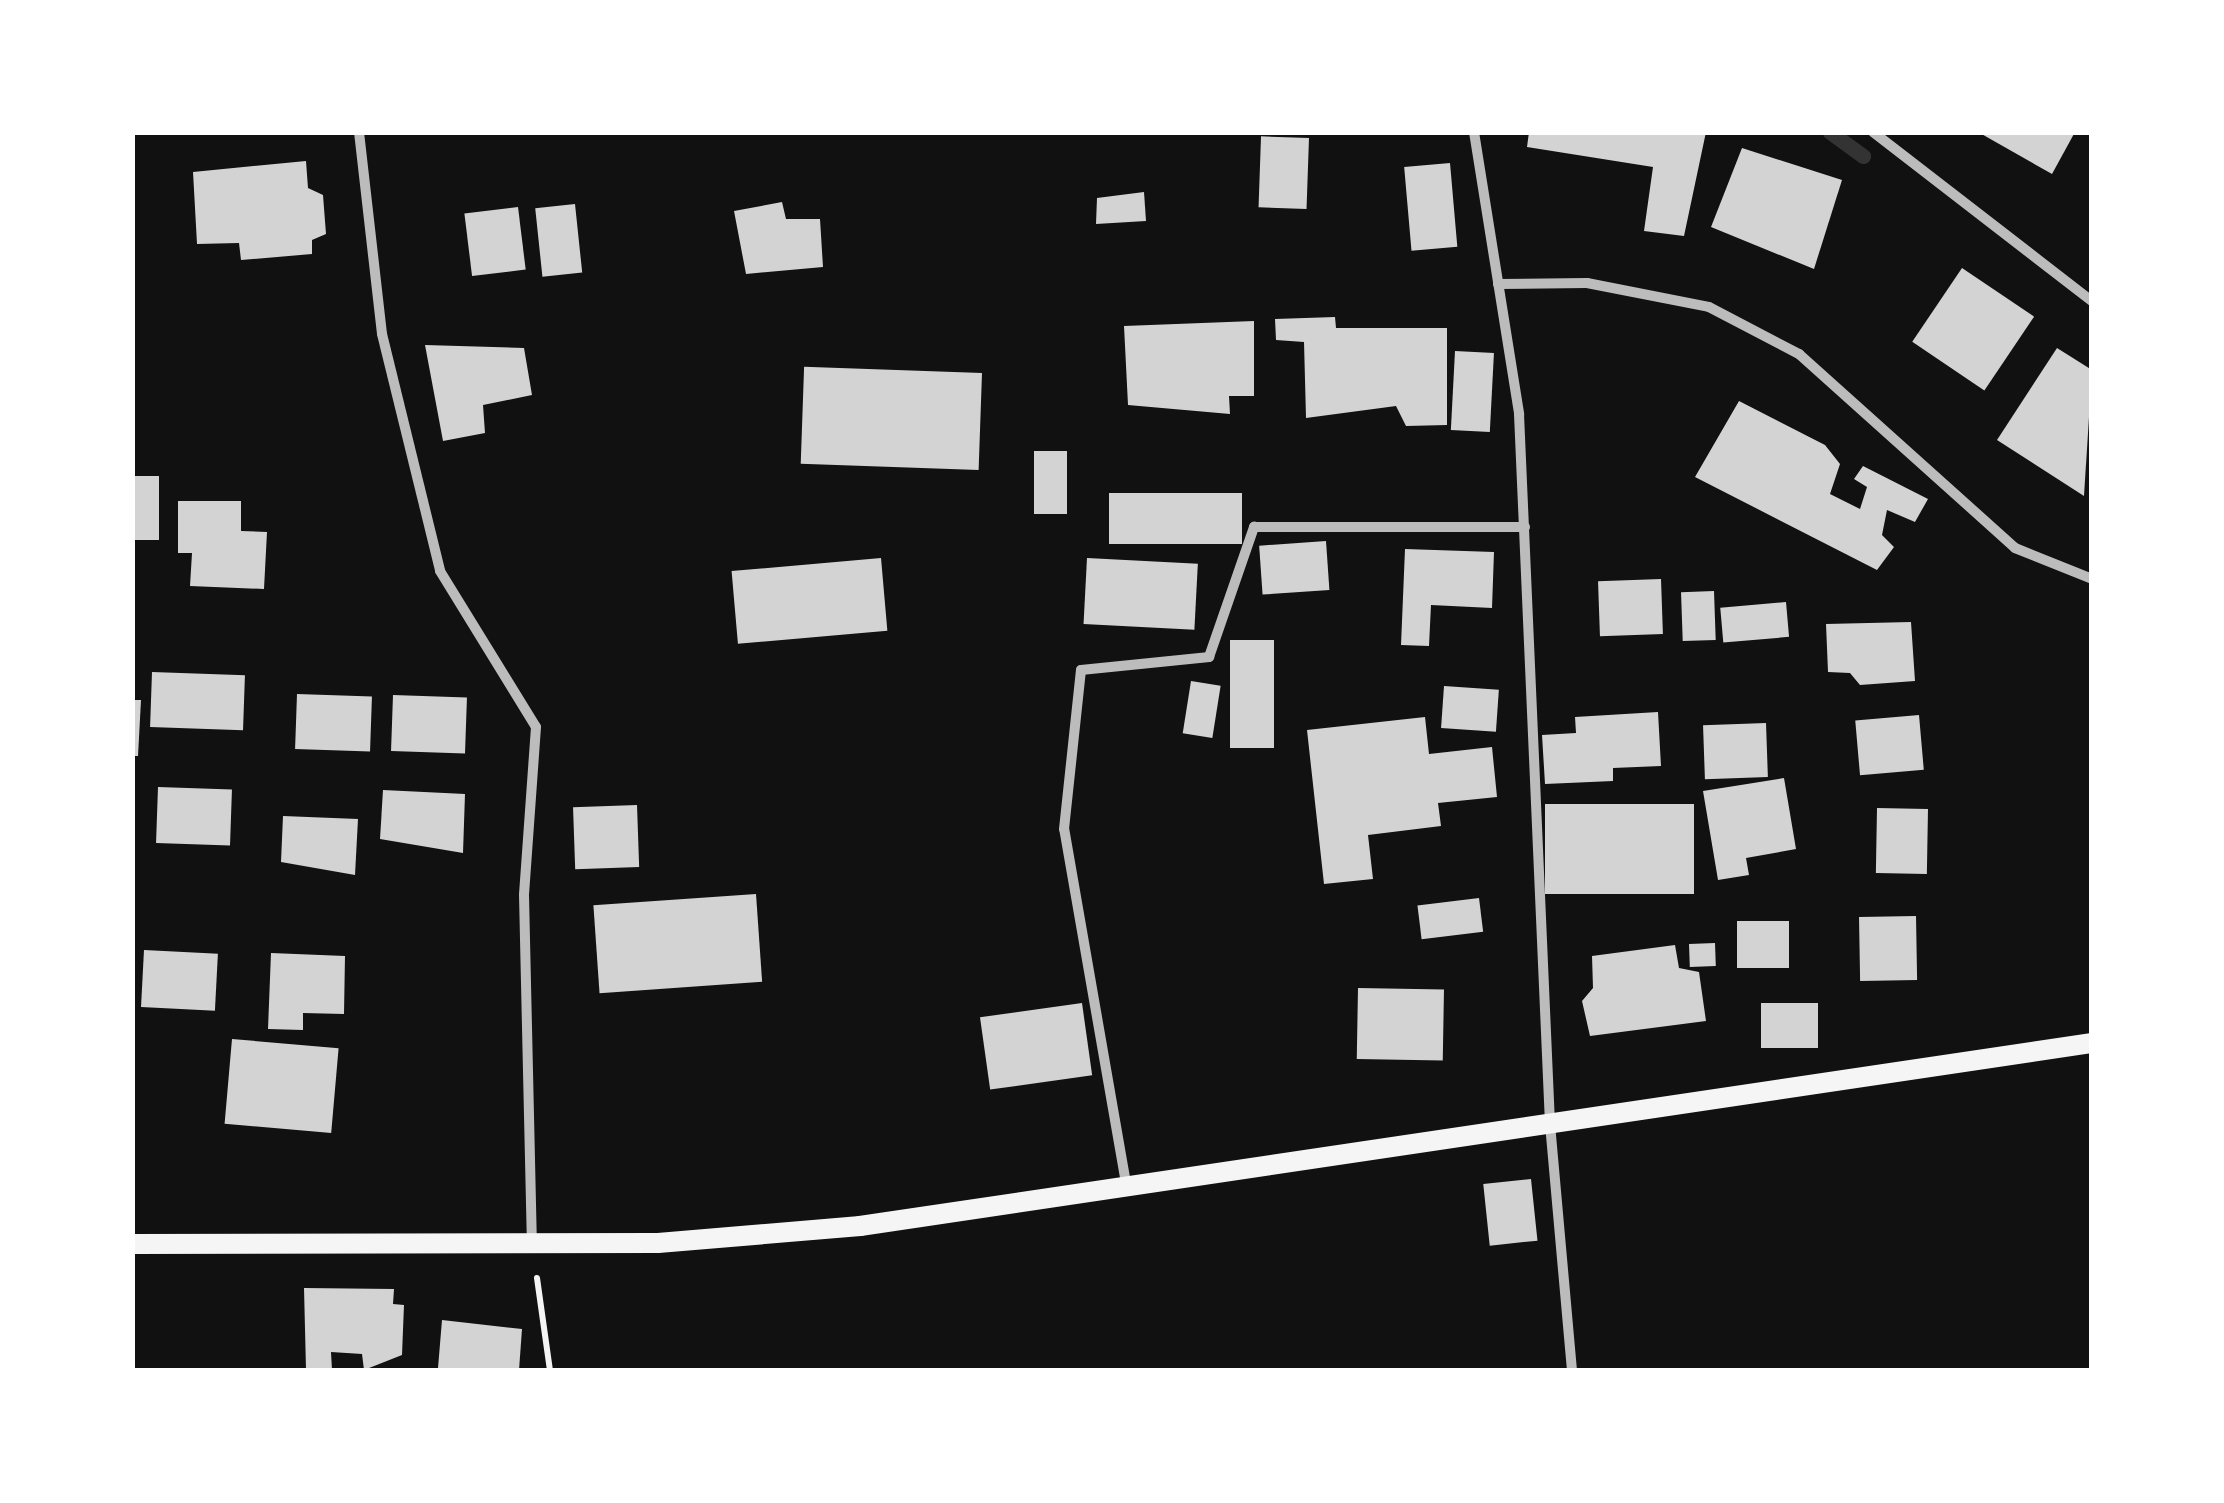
<!DOCTYPE html>
<style>
body{margin:0}
#map{position:relative;width:2224px;height:1503px;overflow:hidden;background:#111;font-family:Manrope,sans-serif}
div>[style]{position:absolute}
.stream>*{height:15px;margin:-7.5px;padding:0 7.5px;transform-origin:7.5px;border-radius:7.5px;background:#333}
.building>*{inset:0;background:#d3d3d3;transform-origin:0 0}
.path>*{height:6px;margin:-3px;padding:0 3px;transform-origin:3px;border-radius:3px;background:#f5f5f5}
.minor>*{height:10px;margin:-5px;padding:0 5px;transform-origin:5px;border-radius:5px;background:#bcbcbc}
.secondary>*{height:20px;margin:-10px;padding:0 10px;transform-origin:10px;border-radius:10px;background:#f5f5f5}
span{translate:-50% -50%;white-space:nowrap;text-align:center;line-height:1.15;-webkit-text-stroke:9px #fff;paint-order:stroke}
.frame{position:absolute;inset:0;border:135px solid #fff;pointer-events:none}
</style>
<div id="map">
<div class="stream">
<i style="left:1830px;top:132px;width:41px;rotate:36deg"></i>
</div>
<div class="building">
<i style="clip-path:polygon(1529px 132px,1706px 132px,1684px 236px,1644px 231px,1653px 167px,1527px 147px)"></i>
<i style="clip-path:polygon(1978px 132px,2075px 132px,2052px 174px)"></i>
<i style="left:1309px;top:138px;width:71px;height:48px;rotate:92deg"></i>
<i style="clip-path:polygon(1742px 148px,1842px 180px,1814px 269px,1711px 227px)"></i>
<i style="clip-path:polygon(306px 161px,308px 188px,323px 195px,326px 234px,312px 240px,312px 254px,241px 260px,239px 243px,197px 244px,193px 172px)"></i>
<i style="left:1450px;top:163px;width:84px;height:46px;rotate:85deg"></i>
<i style="clip-path:polygon(1144px 192px,1146px 221px,1096px 224px,1097px 198px)"></i>
<i style="clip-path:polygon(782px 202px,786px 219px,820px 219px,823px 267px,746px 274px,734px 211px)"></i>
<i style="left:575px;top:204px;width:69px;height:40px;rotate:84deg"></i>
<i style="left:518px;top:207px;width:63px;height:54px;rotate:83deg"></i>
<i style="left:1962px;top:268px;width:87px;height:89px;rotate:34deg"></i>
<i style="clip-path:polygon(1335px 317px,1336px 328px,1447px 328px,1447px 425px,1406px 426px,1396px 406px,1306px 418px,1304px 342px,1276px 340px,1275px 319px)"></i>
<i style="clip-path:polygon(1254px 321px,1254px 396px,1229px 396px,1230px 414px,1128px 405px,1124px 326px)"></i>
<i style="clip-path:polygon(425px 345px,524px 348px,532px 395px,483px 405px,485px 433px,443px 441px)"></i>
<i style="clip-path:polygon(2057px 348px,2092px 370px,2084px 496px,1997px 440px)"></i>
<i style="left:1455px;top:351px;width:39px;height:79px;rotate:3deg"></i>
<i style="left:982px;top:373px;width:97px;height:178px;rotate:92deg"></i>
<i style="clip-path:polygon(1739px 401px,1825px 445px,1840px 464px,1830px 494px,1860px 509px,1867px 487px,1854px 479px,1863px 466px,1928px 499px,1915px 522px,1887px 510px,1882px 535px,1894px 547px,1877px 570px,1695px 477px)"></i>
<i style="left:1034px;top:451px;width:33px;height:63px"></i>
<i style="left:132px;top:476px;width:27px;height:64px"></i>
<i style="left:1109px;top:493px;width:133px;height:51px"></i>
<i style="clip-path:polygon(178px 501px,241px 501px,241px 531px,267px 532px,264px 589px,190px 586px,192px 553px,178px 553px)"></i>
<i style="left:1326px;top:541px;width:49px;height:67px;rotate:86deg"></i>
<i style="clip-path:polygon(1405px 549px,1494px 552px,1492px 608px,1431px 605px,1429px 646px,1401px 645px)"></i>
<i style="left:881px;top:558px;width:73px;height:150px;rotate:85deg"></i>
<i style="left:1087px;top:558px;width:111px;height:66px;rotate:3deg"></i>
<i style="left:1661px;top:579px;width:55px;height:63px;rotate:88deg"></i>
<i style="left:1714px;top:591px;width:49px;height:33px;rotate:88deg"></i>
<i style="left:1786px;top:602px;width:35px;height:66px;rotate:85deg"></i>
<i style="clip-path:polygon(1911px 622px,1915px 681px,1860px 685px,1850px 673px,1828px 672px,1826px 624px)"></i>
<i style="left:1230px;top:640px;width:44px;height:108px"></i>
<i style="left:152px;top:672px;width:93px;height:55px;rotate:2deg"></i>
<i style="left:1191px;top:681px;width:30px;height:53px;rotate:9deg"></i>
<i style="left:1444px;top:686px;width:55px;height:42px;rotate:4deg"></i>
<i style="left:297px;top:694px;width:75px;height:55px;rotate:2deg"></i>
<i style="left:393px;top:695px;width:74px;height:56px;rotate:2deg"></i>
<i style="clip-path:polygon(132px 700px,141px 700px,138px 756px,132px 756px)"></i>
<i style="clip-path:polygon(1658px 712px,1661px 766px,1613px 768px,1613px 781px,1545px 784px,1542px 735px,1576px 733px,1575px 717px)"></i>
<i style="left:1919px;top:715px;width:55px;height:64px;rotate:85deg"></i>
<i style="clip-path:polygon(1425px 717px,1429px 754px,1492px 747px,1497px 797px,1438px 803px,1441px 826px,1368px 835px,1373px 879px,1324px 884px,1307px 730px)"></i>
<i style="left:1766px;top:723px;width:54px;height:63px;rotate:88deg"></i>
<i style="clip-path:polygon(1784px 778px,1796px 849px,1746px 858px,1749px 875px,1718px 880px,1703px 791px)"></i>
<i style="left:158px;top:787px;width:74px;height:56px;rotate:2deg"></i>
<i style="clip-path:polygon(383px 790px,465px 794px,463px 853px,380px 839px)"></i>
<i style="left:1694px;top:804px;width:90px;height:149px;rotate:90deg"></i>
<i style="left:637px;top:805px;width:62px;height:64px;rotate:88deg"></i>
<i style="left:1877px;top:808px;width:51px;height:65px;rotate:1deg"></i>
<i style="clip-path:polygon(283px 816px,358px 819px,355px 875px,281px 862px)"></i>
<i style="left:756px;top:894px;width:88px;height:163px;rotate:86deg"></i>
<i style="left:1479px;top:898px;width:34px;height:62px;rotate:83deg"></i>
<i style="left:1916px;top:916px;width:64px;height:57px;rotate:89deg"></i>
<i style="left:1789px;top:921px;width:47px;height:52px;rotate:90deg"></i>
<i style="left:1715px;top:943px;width:23px;height:26px;rotate:88deg"></i>
<i style="clip-path:polygon(1675px 945px,1679px 968px,1699px 972px,1706px 1021px,1590px 1036px,1582px 1001px,1593px 988px,1592px 956px)"></i>
<i style="left:144px;top:950px;width:74px;height:57px;rotate:3deg"></i>
<i style="clip-path:polygon(271px 953px,345px 956px,344px 1014px,303px 1013px,303px 1030px,268px 1029px)"></i>
<i style="left:1358px;top:988px;width:86px;height:71px;rotate:1deg"></i>
<i style="left:1082px;top:1003px;width:73px;height:103px;rotate:82deg"></i>
<i style="left:1761px;top:1003px;width:57px;height:45px"></i>
<i style="left:232px;top:1039px;width:107px;height:85px;rotate:5deg"></i>
<i style="left:1531px;top:1179px;width:62px;height:48px;rotate:84deg"></i>
<i style="clip-path:polygon(304px 1288px,394px 1289px,393px 1304px,404px 1305px,402px 1355px,364px 1370px,362px 1354px,331px 1352px,332px 1370px,306px 1370px)"></i>
<i style="clip-path:polygon(442px 1320px,522px 1329px,519px 1370px,438px 1368px)"></i>
</div>
<div class="path">
<i style="left:537px;top:1278px;width:93px;rotate:82deg"></i>
</div>
<div class="minor">
<i style="left:359px;top:132px;width:203px;rotate:83.5deg"></i>
<i style="left:382px;top:334px;width:244px;rotate:76.2deg"></i>
<i style="left:440px;top:571px;width:183px;rotate:58.4deg"></i>
<i style="left:536px;top:727px;width:168px;rotate:94.1deg"></i>
<i style="left:524px;top:895px;width:349px;rotate:88.7deg"></i>
<i style="left:1474px;top:132px;width:286px;rotate:80.9deg"></i>
<i style="left:1519px;top:414px;width:711px;rotate:87.5deg"></i>
<i style="left:1550px;top:1124px;width:247px;rotate:84.9deg"></i>
<i style="left:1873px;top:132px;width:277px;rotate:37.7deg"></i>
<i style="left:1498px;top:284px;width:89px;rotate:-0.6deg"></i>
<i style="left:1587px;top:283px;width:124px;rotate:11.1deg"></i>
<i style="left:1709px;top:307px;width:102px;rotate:27.6deg"></i>
<i style="left:1799px;top:354px;width:290px;rotate:41.9deg"></i>
<i style="left:2015px;top:548px;width:83px;rotate:21.9deg"></i>
<i style="left:1127px;top:1189px;width:365px;rotate:-99.9deg"></i>
<i style="left:1064px;top:829px;width:160px;rotate:-83.9deg"></i>
<i style="left:1081px;top:670px;width:129px;rotate:-5.8deg"></i>
<i style="left:1209px;top:657px;width:138px;rotate:-70.9deg"></i>
<i style="left:1254px;top:527px;width:271px"></i>
</div>
<div class="secondary">
<i style="left:132px;top:1244px;width:526px;rotate:-0.11deg"></i>
<i style="left:658px;top:1243px;width:203px;rotate:-4.8deg"></i>
<i style="left:860px;top:1226px;width:1246px;rotate:-8.45deg"></i>
</div>
<div class="frame"></div>
</div>
